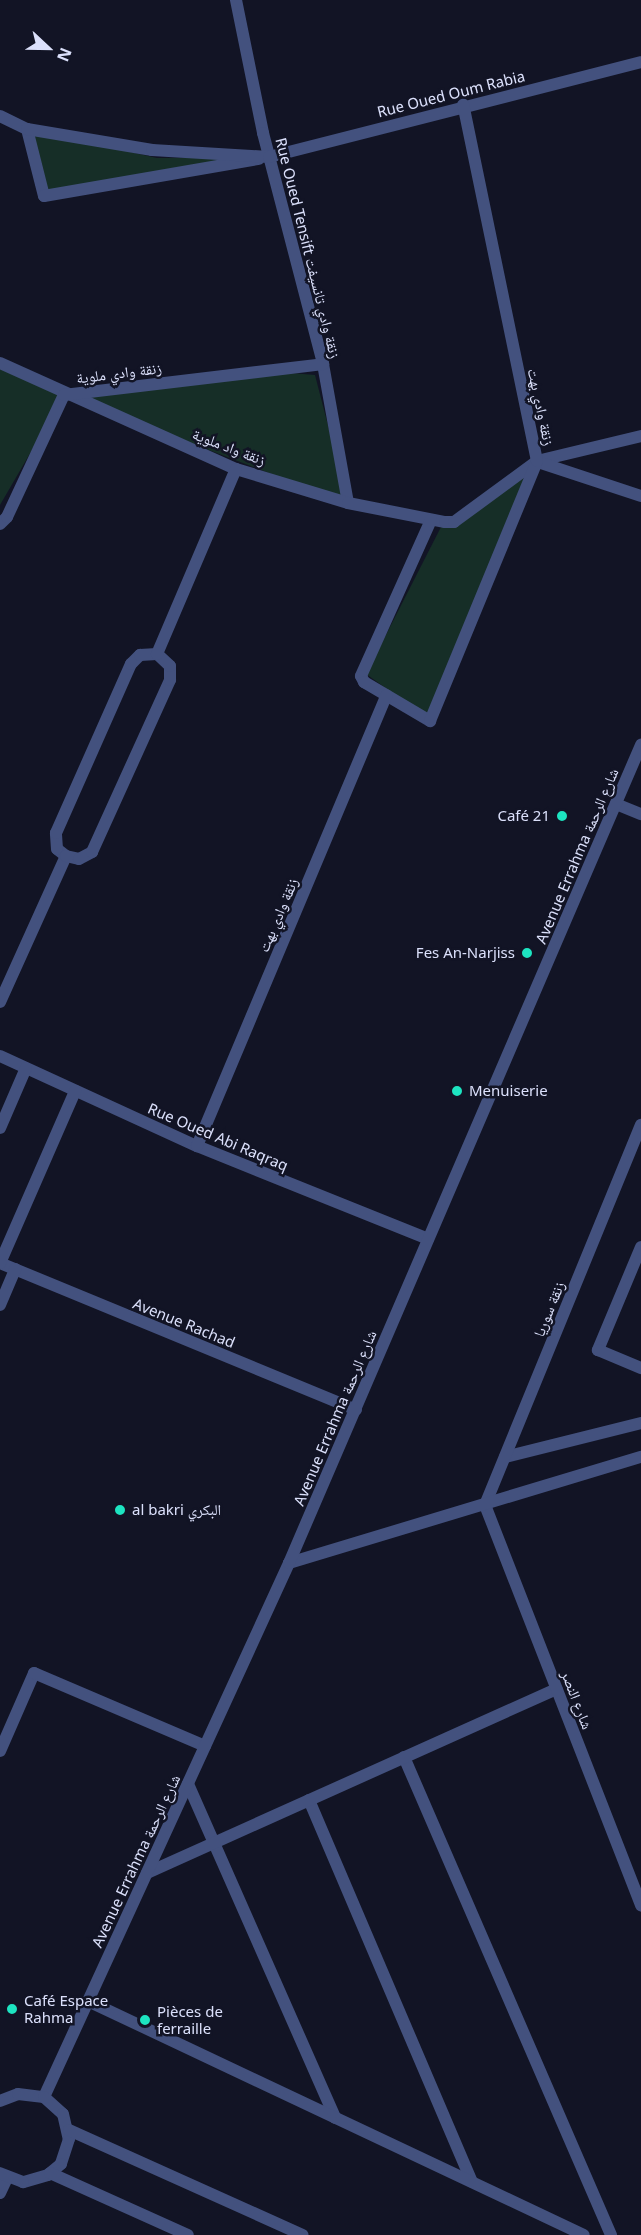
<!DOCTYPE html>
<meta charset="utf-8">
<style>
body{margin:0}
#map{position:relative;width:641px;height:2235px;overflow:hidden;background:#121425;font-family:"Noto Sans","Noto Naskh Arabic",sans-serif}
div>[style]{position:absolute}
.green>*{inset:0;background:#162e27}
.service>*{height:12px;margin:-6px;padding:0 6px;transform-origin:6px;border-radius:6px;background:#43517e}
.pedestrian>*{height:12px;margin:-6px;padding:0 6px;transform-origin:6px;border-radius:6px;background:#43517e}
.minor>*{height:12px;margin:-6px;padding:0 6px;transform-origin:6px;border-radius:6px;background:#43517e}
.tertiary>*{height:12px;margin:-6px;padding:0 6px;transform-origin:6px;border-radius:6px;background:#43517e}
.dots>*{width:16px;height:16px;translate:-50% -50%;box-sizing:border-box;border:3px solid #121425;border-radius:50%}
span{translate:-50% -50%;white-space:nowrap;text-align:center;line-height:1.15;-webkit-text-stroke:5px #121425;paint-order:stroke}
.street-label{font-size:15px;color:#dbe0fb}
.poi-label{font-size:15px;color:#dbe0fb}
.right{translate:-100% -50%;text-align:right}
.left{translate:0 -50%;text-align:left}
.north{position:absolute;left:18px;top:18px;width:60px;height:60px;-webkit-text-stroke:4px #121425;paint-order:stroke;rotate:112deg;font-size:16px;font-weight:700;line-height:24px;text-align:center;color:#dbe0fb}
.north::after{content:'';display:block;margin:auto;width:21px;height:27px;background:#dbe0fb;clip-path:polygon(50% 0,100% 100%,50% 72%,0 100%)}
</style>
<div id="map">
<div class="green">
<i style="clip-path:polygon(27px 129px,157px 158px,269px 157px,41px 193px)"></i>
<i style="clip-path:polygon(0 363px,64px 395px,267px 371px,315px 375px,348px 503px,64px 395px,0 505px)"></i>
<i style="clip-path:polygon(537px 461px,428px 718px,366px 674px,442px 525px)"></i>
</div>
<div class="service">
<i style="left:27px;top:129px;width:69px;rotate:75.8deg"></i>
<i style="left:44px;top:196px;width:218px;rotate:-9.8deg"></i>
</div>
<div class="pedestrian">
<i style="left:616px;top:804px;width:27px;rotate:22deg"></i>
<i style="left:641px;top:1247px;width:112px;rotate:112.7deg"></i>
<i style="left:598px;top:1350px;width:47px;rotate:22.7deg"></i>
<i style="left:505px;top:1457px;width:140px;rotate:-14deg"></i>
<i style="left:485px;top:1505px;width:411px;rotate:-67.7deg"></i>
<i style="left:404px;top:1757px;width:521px;rotate:66.58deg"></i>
<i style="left:188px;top:1784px;width:365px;rotate:66.2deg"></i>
<i style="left:309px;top:1800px;width:415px;rotate:66.9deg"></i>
<i style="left:147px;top:1873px;width:449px;rotate:-24.2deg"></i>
<i style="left:88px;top:2001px;width:548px;rotate:25.26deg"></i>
</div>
<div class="minor">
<i style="left:236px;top:0;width:136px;rotate:78.5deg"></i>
<i style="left:263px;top:133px;width:239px;rotate:75.4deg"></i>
<i style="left:323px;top:364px;width:141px;rotate:79.8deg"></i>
<i style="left:0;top:116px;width:30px;rotate:26deg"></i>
<i style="left:27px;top:129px;width:127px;rotate:9.5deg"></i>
<i style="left:152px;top:150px;width:117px;rotate:3.4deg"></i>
<i style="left:269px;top:157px;width:384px;rotate:-14.3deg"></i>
<i style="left:0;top:363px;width:259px;rotate:24.2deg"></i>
<i style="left:236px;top:469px;width:117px;rotate:16.9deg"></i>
<i style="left:348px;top:503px;width:99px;rotate:11.1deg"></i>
<i style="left:445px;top:522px;width:9px"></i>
<i style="left:454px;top:522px;width:103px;rotate:-36.3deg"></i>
<i style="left:537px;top:461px;width:107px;rotate:-13.5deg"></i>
<i style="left:538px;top:462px;width:108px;rotate:18.3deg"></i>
<i style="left:431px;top:520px;width:171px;rotate:114.2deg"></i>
<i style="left:361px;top:676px;width:7px;rotate:63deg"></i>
<i style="left:364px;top:682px;width:77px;rotate:30.6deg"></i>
<i style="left:430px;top:721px;width:281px;rotate:-67.6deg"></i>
<i style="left:537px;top:461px;width:364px;rotate:-101.7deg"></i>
<i style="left:0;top:524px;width:10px;rotate:-45deg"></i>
<i style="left:7px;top:517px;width:135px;rotate:-65deg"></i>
<i style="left:64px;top:395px;width:261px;rotate:-6.8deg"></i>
<i style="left:66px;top:856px;width:11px;rotate:-142deg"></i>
<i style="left:57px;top:849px;width:16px;rotate:-94deg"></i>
<i style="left:56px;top:833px;width:185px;rotate:-66.1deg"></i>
<i style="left:131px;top:664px;width:13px;rotate:-45deg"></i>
<i style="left:140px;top:655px;width:17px;rotate:-3deg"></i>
<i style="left:0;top:1002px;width:160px;rotate:-65.7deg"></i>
<i style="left:66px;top:856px;width:13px;rotate:13deg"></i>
<i style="left:79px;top:859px;width:15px;rotate:-28deg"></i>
<i style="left:92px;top:852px;width:189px;rotate:-65.6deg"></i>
<i style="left:170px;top:680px;width:14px;rotate:-90deg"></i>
<i style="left:170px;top:666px;width:18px;rotate:-137deg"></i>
<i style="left:157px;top:654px;width:201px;rotate:-66.9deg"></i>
<i style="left:0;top:1056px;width:217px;rotate:24.6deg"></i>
<i style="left:197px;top:1146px;width:249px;rotate:21.9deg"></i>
<i style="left:0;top:1128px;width:65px;rotate:-66.6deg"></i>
<i style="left:197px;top:1146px;width:489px;rotate:-67.2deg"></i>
<i style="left:0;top:1263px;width:385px;rotate:22.4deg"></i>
<i style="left:0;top:1263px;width:188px;rotate:-66.4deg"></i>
<i style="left:0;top:1305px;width:39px;rotate:-67deg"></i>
<i style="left:485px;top:1505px;width:430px;rotate:68.7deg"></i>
<i style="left:289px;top:1563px;width:368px;rotate:-16.8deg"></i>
<i style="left:0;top:1751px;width:85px;rotate:-66.4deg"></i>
<i style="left:34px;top:1673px;width:186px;rotate:23.1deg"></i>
<i style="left:44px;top:2097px;width:588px;rotate:-65.35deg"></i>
<i style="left:289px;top:1563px;width:891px;rotate:-66.72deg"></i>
<i style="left:0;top:2193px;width:17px;rotate:-65deg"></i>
</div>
<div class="tertiary">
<i style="left:0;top:2101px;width:19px;rotate:-21deg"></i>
<i style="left:18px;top:2094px;width:26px;rotate:7deg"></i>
<i style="left:44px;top:2097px;width:25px;rotate:42deg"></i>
<i style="left:63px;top:2114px;width:26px;rotate:77deg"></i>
<i style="left:69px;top:2139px;width:26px;rotate:108deg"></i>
<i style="left:61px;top:2164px;width:17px;rotate:140deg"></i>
<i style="left:48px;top:2175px;width:26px;rotate:164deg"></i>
<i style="left:23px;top:2182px;width:25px;rotate:-159deg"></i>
<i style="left:69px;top:2130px;width:256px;rotate:24.2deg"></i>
<i style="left:50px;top:2173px;width:151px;rotate:24.2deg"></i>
</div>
<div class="dots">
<i style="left:562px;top:816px;background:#1de4c1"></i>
<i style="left:527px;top:953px;background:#1de4c1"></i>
<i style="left:457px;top:1091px;background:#1de4c1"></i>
<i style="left:120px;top:1510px;background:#1de4c1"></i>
<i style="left:12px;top:2009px;background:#1de4c1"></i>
<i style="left:145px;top:2020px;background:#1de4c1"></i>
</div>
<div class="street-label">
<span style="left:451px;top:94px;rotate:-14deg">Rue Oued Oum Rabia</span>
<span style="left:308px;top:248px;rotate:76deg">Rue Oued Tensift زنقة وادي تانسيفت</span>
<span style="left:119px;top:373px;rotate:-7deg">زنقة وادي ملوية</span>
<span style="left:541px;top:407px;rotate:78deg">زنقة وادي بهت</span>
<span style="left:229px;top:447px;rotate:21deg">زنقة واد ملوية</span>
<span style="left:577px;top:856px;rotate:-67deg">Avenue Errahma شارع الرحمة</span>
<span style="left:278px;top:915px;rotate:-67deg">زنقة وادي بهت</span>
<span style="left:218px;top:1137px;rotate:23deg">Rue Oued Abi Raqraq</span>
<span style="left:549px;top:1309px;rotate:-68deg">زنقة سوريا</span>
<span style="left:184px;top:1323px;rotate:22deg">Avenue Rachad</span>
<span style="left:335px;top:1418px;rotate:-67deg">Avenue Errahma شارع الرحمة</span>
<span style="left:577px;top:1700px;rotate:69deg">شارع النصر</span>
<span style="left:136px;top:1861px;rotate:-65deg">Avenue Errahma شارع الرحمة</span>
</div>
<div class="poi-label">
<span class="right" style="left:550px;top:816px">Café 21</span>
<span class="right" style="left:515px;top:953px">Fes An-Narjiss</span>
<span class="left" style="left:469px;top:1091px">Menuiserie</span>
<span class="left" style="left:132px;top:1510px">al bakri البكري</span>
<span class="left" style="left:24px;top:2009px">Café Espace<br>Rahma</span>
<span class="left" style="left:157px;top:2020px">Pièces de<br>ferraille</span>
</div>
<div class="north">N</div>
</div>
